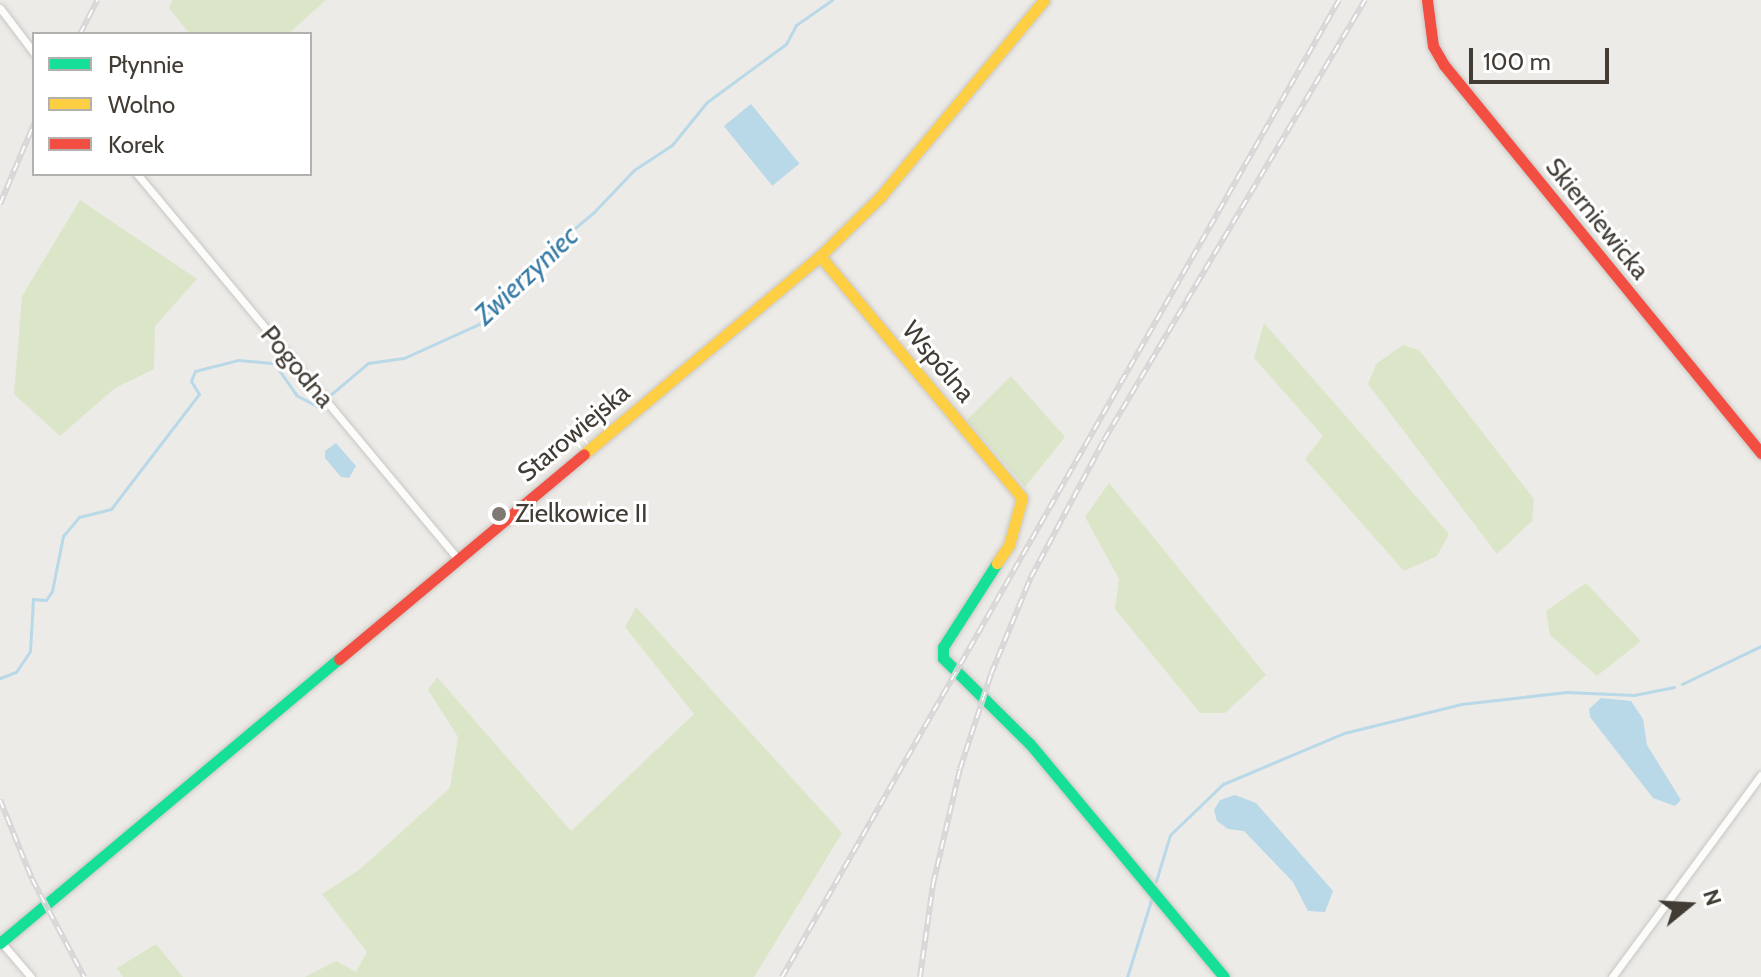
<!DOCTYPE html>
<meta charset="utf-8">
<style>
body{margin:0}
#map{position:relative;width:1761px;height:977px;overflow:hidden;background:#edebe7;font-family:Cabin,sans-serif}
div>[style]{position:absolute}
.green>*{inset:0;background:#dbe6c8}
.water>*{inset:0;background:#b9d8e8;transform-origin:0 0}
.stream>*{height:3px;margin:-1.5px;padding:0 1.5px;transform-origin:1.5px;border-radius:1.5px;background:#b9d8e8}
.roads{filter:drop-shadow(0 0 2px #c9c7c3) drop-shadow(0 0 2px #c9c7c3)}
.street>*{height:7px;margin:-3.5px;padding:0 3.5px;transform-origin:3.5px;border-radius:3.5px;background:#fcfcfb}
.fast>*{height:11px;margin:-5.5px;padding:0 5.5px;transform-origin:5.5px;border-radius:5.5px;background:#16e098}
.slow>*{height:11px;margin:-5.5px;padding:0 5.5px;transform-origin:5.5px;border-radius:5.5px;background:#ffcf43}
.jam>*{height:11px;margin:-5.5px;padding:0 5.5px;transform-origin:5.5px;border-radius:5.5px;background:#f24e42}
.rail>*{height:6px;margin-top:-3px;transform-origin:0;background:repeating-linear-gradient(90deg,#fff 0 9px,#d8d7d7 0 18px);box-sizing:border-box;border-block:2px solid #d8d7d7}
.dots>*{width:22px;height:22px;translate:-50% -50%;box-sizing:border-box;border:4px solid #fff;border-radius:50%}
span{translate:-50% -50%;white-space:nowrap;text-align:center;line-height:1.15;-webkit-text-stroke:6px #fff;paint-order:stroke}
.street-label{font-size:26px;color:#423c34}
.poi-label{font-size:26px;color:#423c34}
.left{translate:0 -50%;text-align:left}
.water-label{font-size:28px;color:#377ba4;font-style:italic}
.legend{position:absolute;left:32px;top:32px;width:280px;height:144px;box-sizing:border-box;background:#fff;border:2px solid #b3b1ae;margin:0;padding:10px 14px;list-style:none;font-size:24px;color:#423c34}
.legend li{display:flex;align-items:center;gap:16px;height:40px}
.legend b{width:40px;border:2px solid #b3b1ae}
.north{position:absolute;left:1649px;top:865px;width:80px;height:80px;-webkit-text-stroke:6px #fff;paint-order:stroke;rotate:72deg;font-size:22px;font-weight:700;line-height:32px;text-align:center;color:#423c34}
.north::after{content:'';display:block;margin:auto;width:28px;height:36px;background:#423c34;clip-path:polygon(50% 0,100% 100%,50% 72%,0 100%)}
.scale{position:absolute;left:1469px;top:48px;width:140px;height:36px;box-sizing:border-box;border:4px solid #423c34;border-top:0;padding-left:10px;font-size:24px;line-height:28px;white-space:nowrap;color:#423c34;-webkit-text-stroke:6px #fff;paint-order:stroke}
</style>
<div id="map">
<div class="green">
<i style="clip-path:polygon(173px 0,326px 0,288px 34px,190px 34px,169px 8px)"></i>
<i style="clip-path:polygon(80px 200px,197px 279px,155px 326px,154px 369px,115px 388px,60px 436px,14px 394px,22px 296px)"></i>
<i style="clip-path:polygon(1264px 323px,1449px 534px,1437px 556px,1404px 571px,1305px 459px,1323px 436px,1254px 358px)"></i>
<i style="clip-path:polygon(1403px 345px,1419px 350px,1534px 499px,1532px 521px,1497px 554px,1368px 384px,1376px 364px)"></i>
<i style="clip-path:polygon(1011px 376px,1065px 437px,1025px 487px,967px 420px)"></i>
<i style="clip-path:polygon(1109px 483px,1266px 675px,1225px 713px,1200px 713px,1115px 609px,1119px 579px,1085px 517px)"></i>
<i style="clip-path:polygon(1586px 583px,1641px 641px,1597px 676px,1550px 635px,1546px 611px)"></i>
<i style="clip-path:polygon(636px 607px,842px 833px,754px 977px,305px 977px,336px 961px,356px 972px,367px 952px,322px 894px,359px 870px,450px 788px,458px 737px,428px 690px,437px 677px,571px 831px,694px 714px,625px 627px)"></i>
<i style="clip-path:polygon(156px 944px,183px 977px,123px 977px,117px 968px)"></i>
</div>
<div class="water">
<i style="left:751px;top:104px;width:77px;height:35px;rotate:51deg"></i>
<i style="clip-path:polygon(336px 443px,356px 466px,349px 478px,341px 477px,325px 458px,325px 451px)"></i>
<i style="clip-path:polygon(1601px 698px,1631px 701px,1643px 719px,1647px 745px,1681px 800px,1675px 806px,1653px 798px,1590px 717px,1589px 709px)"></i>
<i style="clip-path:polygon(1235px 795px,1256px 803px,1333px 891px,1325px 912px,1308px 911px,1293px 882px,1244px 831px,1228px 829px,1217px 821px,1214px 810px,1220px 800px)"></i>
</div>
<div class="stream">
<i style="left:0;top:678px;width:17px;rotate:-21deg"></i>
<i style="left:16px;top:672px;width:25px;rotate:-56deg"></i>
<i style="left:30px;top:651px;width:52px;rotate:-86.7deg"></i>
<i style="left:33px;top:599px;width:13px;rotate:4deg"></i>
<i style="left:46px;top:600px;width:11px;rotate:-56deg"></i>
<i style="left:52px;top:591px;width:56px;rotate:-78.7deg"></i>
<i style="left:63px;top:536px;width:25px;rotate:-50deg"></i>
<i style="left:79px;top:517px;width:33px;rotate:-14deg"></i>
<i style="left:111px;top:509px;width:145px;rotate:-52.6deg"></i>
<i style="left:199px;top:394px;width:15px;rotate:-122deg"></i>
<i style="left:191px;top:381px;width:11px;rotate:-68deg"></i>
<i style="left:195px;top:371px;width:44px;rotate:-14.3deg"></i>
<i style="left:238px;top:360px;width:36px;rotate:5deg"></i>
<i style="left:274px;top:363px;width:39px;rotate:55deg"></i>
<i style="left:296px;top:395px;width:24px;rotate:28deg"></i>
<i style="left:317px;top:406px;width:67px;rotate:-40.1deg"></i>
<i style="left:368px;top:363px;width:36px;rotate:-8deg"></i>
<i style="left:404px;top:358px;width:82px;rotate:-24.4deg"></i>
<i style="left:479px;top:324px;width:69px;rotate:-50.3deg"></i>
<i style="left:523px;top:271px;width:92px;rotate:-39.7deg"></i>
<i style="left:594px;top:212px;width:58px;rotate:-46.4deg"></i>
<i style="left:634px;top:170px;width:45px;rotate:-33.3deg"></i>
<i style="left:672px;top:145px;width:55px;rotate:-50.9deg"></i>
<i style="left:707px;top:102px;width:98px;rotate:-36.3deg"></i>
<i style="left:786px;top:44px;width:21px;rotate:-62deg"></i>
<i style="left:796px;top:25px;width:44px;rotate:-34.8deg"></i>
<i style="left:1682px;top:684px;width:88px;rotate:-25.7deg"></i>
<i style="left:1156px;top:881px;width:48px;rotate:-73.1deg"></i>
<i style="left:1170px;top:835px;width:74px;rotate:-43.9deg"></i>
<i style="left:1223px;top:784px;width:131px;rotate:-22.9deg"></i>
<i style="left:1344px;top:733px;width:121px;rotate:-13.9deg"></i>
<i style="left:1461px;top:704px;width:106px;rotate:-6.5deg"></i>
<i style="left:1566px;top:692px;width:68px;rotate:2.5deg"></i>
<i style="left:1634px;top:695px;width:41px;rotate:-11.3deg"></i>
<i style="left:1127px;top:977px;width:84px;rotate:-72.6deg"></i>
</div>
<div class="roads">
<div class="street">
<i style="left:0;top:8px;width:56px;rotate:52.9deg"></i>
<i style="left:137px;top:174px;width:501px;rotate:50.18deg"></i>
<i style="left:1px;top:942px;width:46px;rotate:49.4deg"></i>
<i style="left:1612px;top:977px;width:251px;rotate:-53.6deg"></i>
</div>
<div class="fast">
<i style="left:997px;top:563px;width:100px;rotate:122.7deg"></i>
<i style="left:943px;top:647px;width:11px;rotate:90deg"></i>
<i style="left:943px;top:658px;width:122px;rotate:44.7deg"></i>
<i style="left:1030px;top:744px;width:303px;rotate:50.2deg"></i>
<i style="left:0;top:943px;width:442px;rotate:-40deg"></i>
</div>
<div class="slow">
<i style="left:820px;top:256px;width:315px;rotate:50.1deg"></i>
<i style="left:1022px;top:498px;width:49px;rotate:105.5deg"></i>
<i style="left:1009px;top:545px;width:22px;rotate:124deg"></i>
<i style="left:584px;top:454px;width:308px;rotate:-40deg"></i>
<i style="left:820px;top:256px;width:84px;rotate:-44.5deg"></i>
<i style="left:880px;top:197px;width:256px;rotate:-50.2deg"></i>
</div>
<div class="jam">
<i style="left:1427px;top:0;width:46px;rotate:82.6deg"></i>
<i style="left:1433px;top:46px;width:22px;rotate:60deg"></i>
<i style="left:1444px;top:65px;width:501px;rotate:50.75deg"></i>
<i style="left:339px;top:659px;width:319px;rotate:-39.9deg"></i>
</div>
</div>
<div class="rail">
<i style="left:80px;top:34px;width:38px;rotate:-63deg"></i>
<i style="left:0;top:204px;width:87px;rotate:-67deg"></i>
<i style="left:0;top:800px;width:85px;rotate:67.9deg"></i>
<i style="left:32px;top:879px;width:111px;rotate:62deg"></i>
<i style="left:782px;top:977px;width:1125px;rotate:-60.31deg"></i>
<i style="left:920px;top:977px;width:94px;rotate:-82deg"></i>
<i style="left:933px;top:884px;width:118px;rotate:-76.8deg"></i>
<i style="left:960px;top:769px;width:100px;rotate:-71.9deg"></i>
<i style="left:991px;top:674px;width:105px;rotate:-67.6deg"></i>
<i style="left:1031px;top:577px;width:155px;rotate:-61.9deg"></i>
<i style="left:1104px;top:440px;width:512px;rotate:-59.32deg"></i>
</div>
<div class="dots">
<i style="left:499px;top:514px;background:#7e7973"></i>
</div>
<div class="street-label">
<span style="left:1597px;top:219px;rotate:51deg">Skierniewicka</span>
<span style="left:938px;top:362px;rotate:50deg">Wspólna</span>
<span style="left:297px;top:367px;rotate:50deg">Pogodna</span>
<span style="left:574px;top:433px;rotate:-40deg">Starowiejska</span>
</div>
<div class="poi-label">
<span class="left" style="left:515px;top:514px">Zielkowice II</span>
</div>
<div class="water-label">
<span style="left:526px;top:275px;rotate:-43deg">Zwierzyniec</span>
</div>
<ul class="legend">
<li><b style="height:10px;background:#16e098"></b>Płynnie</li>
<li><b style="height:10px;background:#ffcf43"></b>Wolno</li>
<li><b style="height:10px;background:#f24e42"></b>Korek</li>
</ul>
<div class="north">N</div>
<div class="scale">100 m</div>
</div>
